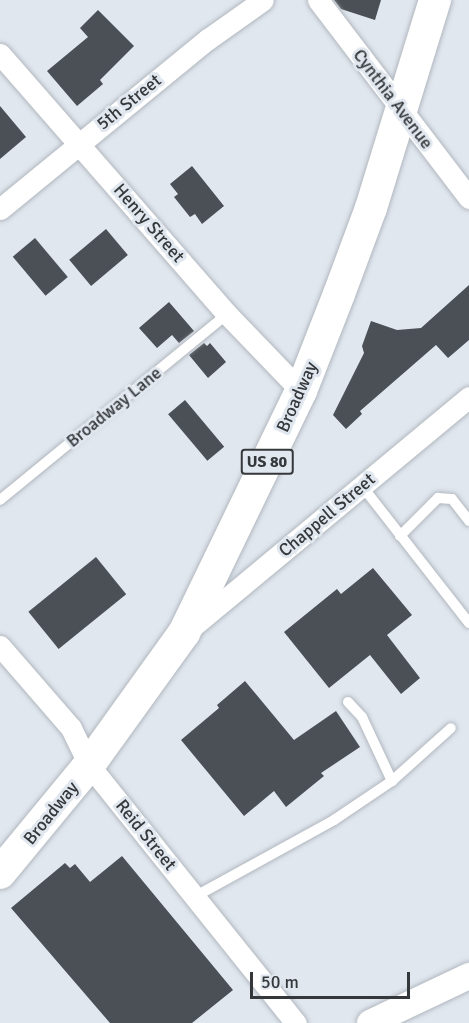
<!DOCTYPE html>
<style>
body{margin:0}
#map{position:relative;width:469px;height:1023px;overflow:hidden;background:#e1e7ef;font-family:Signika,sans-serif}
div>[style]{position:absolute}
.building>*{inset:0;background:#4b5056;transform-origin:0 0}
.roads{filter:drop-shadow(0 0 2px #b1b7be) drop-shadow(0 0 2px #b1b7be)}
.service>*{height:10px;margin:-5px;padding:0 5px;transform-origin:5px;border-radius:5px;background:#fff}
.minor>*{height:21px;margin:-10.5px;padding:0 10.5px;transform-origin:10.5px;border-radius:10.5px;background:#fff}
.tertiary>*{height:26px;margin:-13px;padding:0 13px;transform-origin:13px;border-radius:13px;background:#fff}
.primary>*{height:32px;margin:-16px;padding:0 16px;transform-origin:16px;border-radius:16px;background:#fff}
span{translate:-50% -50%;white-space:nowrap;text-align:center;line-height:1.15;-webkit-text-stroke:6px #e1e7ef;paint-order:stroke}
.shield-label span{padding:2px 4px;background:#e1e7ef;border:2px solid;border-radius:4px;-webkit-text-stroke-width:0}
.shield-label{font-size:16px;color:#35383b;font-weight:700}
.street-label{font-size:18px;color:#35383b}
.scale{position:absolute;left:250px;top:972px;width:160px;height:27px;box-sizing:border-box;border:3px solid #35383b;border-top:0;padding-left:8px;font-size:18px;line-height:21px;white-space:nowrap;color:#35383b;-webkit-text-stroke:4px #e1e7ef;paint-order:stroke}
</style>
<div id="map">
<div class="building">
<i style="clip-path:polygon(334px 0,381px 0,375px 20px,341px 9px)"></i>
<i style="clip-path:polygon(98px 10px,134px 46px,100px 80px,103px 84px,77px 106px,47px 71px,88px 37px,80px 28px)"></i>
<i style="clip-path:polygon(0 106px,26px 137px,0 159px)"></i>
<i style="clip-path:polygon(192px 166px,224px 206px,202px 224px,195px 214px,190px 217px,174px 197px,178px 194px,170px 184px)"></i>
<i style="left:106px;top:229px;width:34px;height:48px;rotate:50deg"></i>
<i style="left:35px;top:238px;width:51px;height:29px;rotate:50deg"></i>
<i style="clip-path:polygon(469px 285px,469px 340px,448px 358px,436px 345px,360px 411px,362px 414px,346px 429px,333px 415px,364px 353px,362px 346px,371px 321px,397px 330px,421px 328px)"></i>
<i style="clip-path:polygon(169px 302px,194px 331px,179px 343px,172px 335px,157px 348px,139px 328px)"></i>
<i style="clip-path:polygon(204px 343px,207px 346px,210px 343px,226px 362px,208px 378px,189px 355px)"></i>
<i style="left:185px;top:400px;width:61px;height:22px;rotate:50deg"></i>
<i style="left:96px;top:557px;width:48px;height:87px;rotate:51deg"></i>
<i style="clip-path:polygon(373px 568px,412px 615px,387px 635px,420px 678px,401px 694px,370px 655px,329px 688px,284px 632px,337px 589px,341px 594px)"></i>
<i style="clip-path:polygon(245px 681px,294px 740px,336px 711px,360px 747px,321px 773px,324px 776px,286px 807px,274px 791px,244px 816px,181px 740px,219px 708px,217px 705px)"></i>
<i style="clip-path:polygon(122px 856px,233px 990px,192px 1023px,110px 1023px,11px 908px,65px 863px,70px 868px,75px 864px,90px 882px)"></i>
</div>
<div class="roads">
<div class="service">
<i style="left:362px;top:486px;width:174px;rotate:52deg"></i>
<i style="left:0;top:500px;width:293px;rotate:-39.3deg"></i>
<i style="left:400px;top:536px;width:54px;rotate:-45deg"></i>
<i style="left:438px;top:498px;width:14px;rotate:4deg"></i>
<i style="left:452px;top:499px;width:28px;rotate:52deg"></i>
<i style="left:348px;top:702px;width:21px;rotate:47deg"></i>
<i style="left:362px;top:717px;width:71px;rotate:64.9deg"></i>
<i style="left:196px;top:896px;width:158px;rotate:-28.8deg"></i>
<i style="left:334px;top:820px;width:70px;rotate:-33.9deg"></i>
<i style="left:392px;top:781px;width:79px;rotate:-41.9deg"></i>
</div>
<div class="minor">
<i style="left:318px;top:0;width:249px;rotate:52.7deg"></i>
<i style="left:0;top:54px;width:345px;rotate:48.9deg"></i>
<i style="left:227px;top:314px;width:107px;rotate:46.1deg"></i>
<i style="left:0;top:209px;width:269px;rotate:-39.3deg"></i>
<i style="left:208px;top:39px;width:67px;rotate:-35.3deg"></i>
<i style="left:192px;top:627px;width:360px;rotate:-39.7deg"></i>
<i style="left:0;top:646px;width:108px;rotate:49.1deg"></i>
<i style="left:71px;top:728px;width:41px;rotate:64.1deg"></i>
<i style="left:89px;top:765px;width:331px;rotate:51.3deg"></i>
</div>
<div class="tertiary">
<i style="left:370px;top:1023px;width:110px;rotate:-25.4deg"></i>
</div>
<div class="primary">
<i style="left:0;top:873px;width:140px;rotate:-50.5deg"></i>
<i style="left:89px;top:765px;width:163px;rotate:-54.3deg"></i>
<i style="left:184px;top:633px;width:269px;rotate:-64.2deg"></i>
<i style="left:301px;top:391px;width:104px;rotate:-68.6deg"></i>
<i style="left:339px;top:294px;width:92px;rotate:-69.6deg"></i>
<i style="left:371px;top:208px;width:218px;rotate:-72.9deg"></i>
</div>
</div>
<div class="shield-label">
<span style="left:267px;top:462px">US 80</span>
</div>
<div class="street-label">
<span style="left:393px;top:99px;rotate:53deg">Cynthia Avenue</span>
<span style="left:129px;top:102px;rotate:-39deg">5th Street</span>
<span style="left:149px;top:223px;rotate:49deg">Henry Street</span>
<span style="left:297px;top:397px;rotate:-66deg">Broadway</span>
<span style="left:114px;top:407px;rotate:-39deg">Broadway Lane</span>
<span style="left:327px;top:515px;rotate:-40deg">Chappell Street</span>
<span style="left:51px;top:813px;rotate:-51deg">Broadway</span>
<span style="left:146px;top:835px;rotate:51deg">Reid Street</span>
</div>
<div class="scale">50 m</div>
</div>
